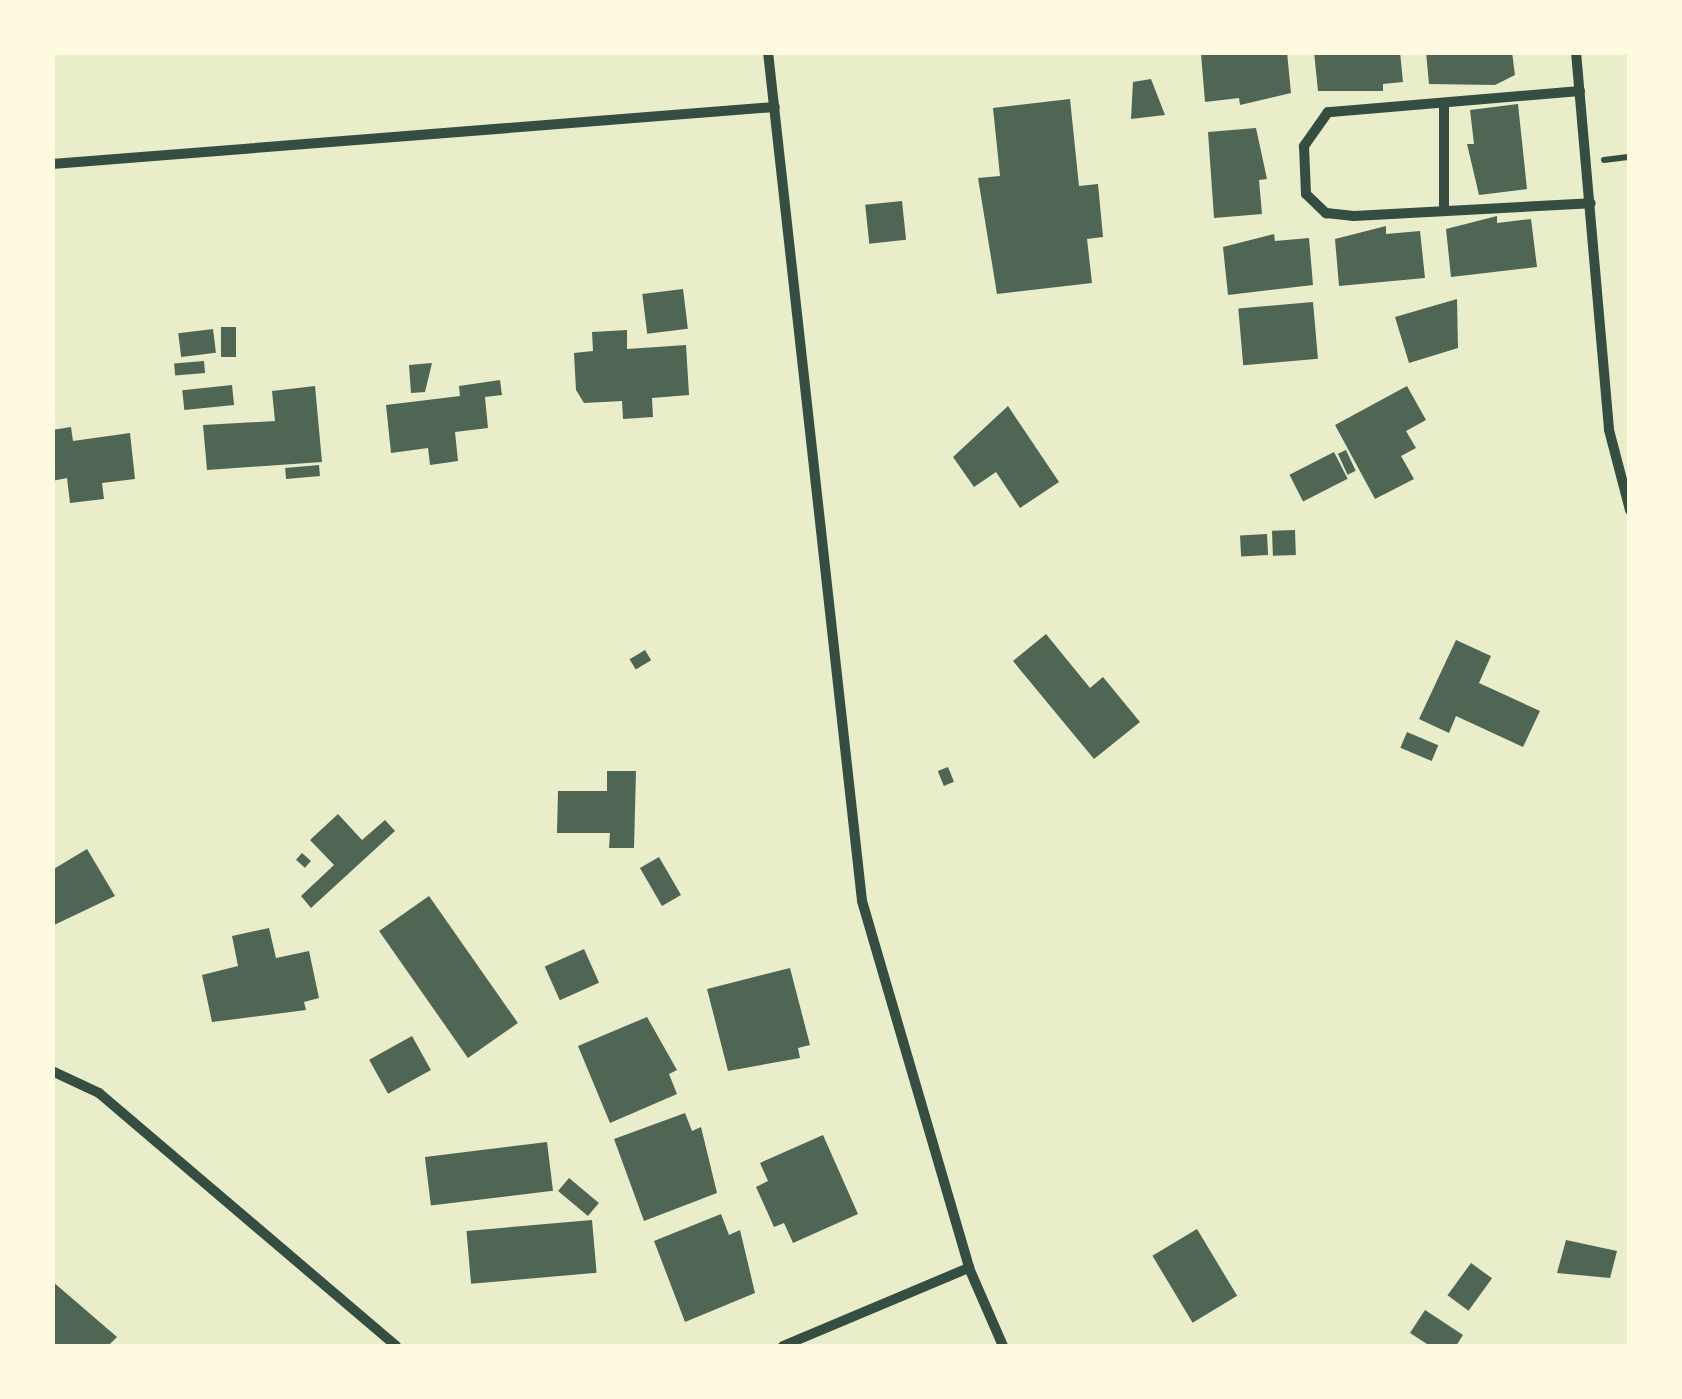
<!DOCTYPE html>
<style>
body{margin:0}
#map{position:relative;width:1682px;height:1399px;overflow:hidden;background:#e9edc9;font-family:"IBM Plex Sans",sans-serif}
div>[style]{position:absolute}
.building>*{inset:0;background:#4f6655;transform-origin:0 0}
.path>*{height:6px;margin:-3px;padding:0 3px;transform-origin:3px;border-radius:3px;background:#344e41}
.minor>*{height:10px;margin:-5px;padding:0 5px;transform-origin:5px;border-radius:5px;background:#344e41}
span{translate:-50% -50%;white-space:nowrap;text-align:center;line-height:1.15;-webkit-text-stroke:8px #fefae0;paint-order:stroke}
.frame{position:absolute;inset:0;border:55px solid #fefae0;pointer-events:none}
</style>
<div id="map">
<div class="building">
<i style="clip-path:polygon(1287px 52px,1291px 93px,1240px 105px,1239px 98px,1205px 102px,1201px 54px)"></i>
<i style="clip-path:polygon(1314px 52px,1400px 52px,1403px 82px,1383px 84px,1383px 91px,1318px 91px)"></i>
<i style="clip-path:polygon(1426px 52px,1512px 52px,1515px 75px,1495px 85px,1429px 84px)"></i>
<i style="clip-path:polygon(1151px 79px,1165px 115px,1131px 119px,1133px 82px)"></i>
<i style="clip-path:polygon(1070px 99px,1079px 186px,1098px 184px,1103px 237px,1087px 239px,1092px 283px,997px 294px,978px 178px,1000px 176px,993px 108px)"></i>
<i style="clip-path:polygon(1518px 104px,1527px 189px,1479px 195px,1467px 144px,1474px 144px,1470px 110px)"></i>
<i style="clip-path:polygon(1256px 128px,1267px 179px,1259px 180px,1262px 214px,1214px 218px,1208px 132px)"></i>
<i style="left:902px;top:201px;width:39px;height:37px;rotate:84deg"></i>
<i style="clip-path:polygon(1497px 216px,1497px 223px,1531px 219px,1537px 267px,1451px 277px,1446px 229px)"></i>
<i style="clip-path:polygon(1386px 226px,1386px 234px,1420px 231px,1425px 278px,1339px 286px,1335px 239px)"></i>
<i style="clip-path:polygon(1274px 234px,1275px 241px,1309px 238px,1313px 285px,1228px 295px,1223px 247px)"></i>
<i style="left:683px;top:289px;width:40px;height:41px;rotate:83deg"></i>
<i style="clip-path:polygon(1457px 299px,1458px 348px,1409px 363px,1395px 317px)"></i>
<i style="left:1313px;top:302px;width:57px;height:75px;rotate:85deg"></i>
<i style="left:221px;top:327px;width:15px;height:30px"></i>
<i style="left:213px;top:329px;width:24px;height:35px;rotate:83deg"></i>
<i style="clip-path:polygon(627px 330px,627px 349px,686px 345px,689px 395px,652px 398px,653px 417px,623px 419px,622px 401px,584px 403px,576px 390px,574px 353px,593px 351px,592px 332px)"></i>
<i style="left:204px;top:361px;width:12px;height:30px;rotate:85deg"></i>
<i style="clip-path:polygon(432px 363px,425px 392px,411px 393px,409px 365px)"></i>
<i style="clip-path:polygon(500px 380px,502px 395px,485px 397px,488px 428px,455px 432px,458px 461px,430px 465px,428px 448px,391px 453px,386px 405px,460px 396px,459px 386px)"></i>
<i style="left:232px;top:385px;width:20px;height:50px;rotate:84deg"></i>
<i style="clip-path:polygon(315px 386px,322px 462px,207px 470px,203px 425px,275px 421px,272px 391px)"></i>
<i style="clip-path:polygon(1407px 386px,1426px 420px,1406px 431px,1416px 448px,1401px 456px,1414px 479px,1375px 499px,1335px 425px)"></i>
<i style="clip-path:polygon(1008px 406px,1059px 482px,1020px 508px,996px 472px,974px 487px,953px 457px)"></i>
<i style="clip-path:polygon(71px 427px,73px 441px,130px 433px,135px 479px,102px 483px,104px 499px,70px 503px,67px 478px,52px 481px,52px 430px)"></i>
<i style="left:1346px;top:450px;width:23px;height:9px;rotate:65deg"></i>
<i style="left:1334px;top:452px;width:30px;height:50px;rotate:63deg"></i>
<i style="left:319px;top:465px;width:11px;height:34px;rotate:85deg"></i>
<i style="left:1295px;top:530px;width:25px;height:23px;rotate:88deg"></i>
<i style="left:1267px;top:534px;width:21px;height:27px;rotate:87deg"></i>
<i style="clip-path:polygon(1046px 634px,1090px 688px,1103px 677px,1140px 722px,1094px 759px,1013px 661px)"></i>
<i style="clip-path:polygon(1456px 640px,1491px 656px,1479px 683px,1540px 711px,1523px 747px,1456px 716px,1449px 733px,1419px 719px)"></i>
<i style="left:645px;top:650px;width:12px;height:18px;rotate:59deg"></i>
<i style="left:1407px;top:732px;width:34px;height:17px;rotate:23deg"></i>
<i style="left:948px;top:767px;width:16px;height:11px;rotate:68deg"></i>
<i style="clip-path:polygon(607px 771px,636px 771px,634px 848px,609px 848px,610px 833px,557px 833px,558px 791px,607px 791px)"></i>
<i style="clip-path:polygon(338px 814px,362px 840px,385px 820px,395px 831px,311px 908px,301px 896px,334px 865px,310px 840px)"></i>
<i style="clip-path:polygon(87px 849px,115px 896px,52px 926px,52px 870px)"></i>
<i style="left:302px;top:853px;width:12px;height:9px;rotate:42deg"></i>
<i style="left:659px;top:857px;width:44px;height:22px;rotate:60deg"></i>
<i style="left:429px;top:896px;width:155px;height:61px;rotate:55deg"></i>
<i style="clip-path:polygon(269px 928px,276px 958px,309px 951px,319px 998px,304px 1002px,306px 1010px,212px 1022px,202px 975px,238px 966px,232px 936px)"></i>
<i style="left:584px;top:949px;width:37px;height:43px;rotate:66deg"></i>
<i style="clip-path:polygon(790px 968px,810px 1045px,798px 1048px,800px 1058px,728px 1071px,707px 989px)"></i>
<i style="clip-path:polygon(647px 1017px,677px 1070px,669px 1074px,677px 1094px,610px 1123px,578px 1046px)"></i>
<i style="left:412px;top:1036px;width:39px;height:49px;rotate:61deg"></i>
<i style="clip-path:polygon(685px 1113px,692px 1131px,701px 1127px,717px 1193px,644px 1221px,614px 1139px)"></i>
<i style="clip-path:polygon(823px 1135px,858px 1214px,793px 1243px,784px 1223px,774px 1227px,756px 1187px,768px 1181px,760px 1163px)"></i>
<i style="left:547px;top:1142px;width:49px;height:123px;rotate:83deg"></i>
<i style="left:569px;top:1178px;width:39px;height:17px;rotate:40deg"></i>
<i style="clip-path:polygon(721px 1214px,729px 1235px,740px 1230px,755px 1293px,685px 1322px,654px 1241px)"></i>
<i style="left:592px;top:1220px;width:53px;height:126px;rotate:85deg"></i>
<i style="left:1197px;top:1229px;width:78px;height:52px;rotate:59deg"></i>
<i style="clip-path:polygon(1566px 1240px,1617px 1251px,1610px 1278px,1557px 1273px)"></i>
<i style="left:1471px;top:1263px;width:26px;height:40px;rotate:36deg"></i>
<i style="clip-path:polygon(52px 1281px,117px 1337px,108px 1346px,52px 1346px)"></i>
<i style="clip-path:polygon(1425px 1310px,1463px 1335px,1456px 1346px,1430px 1346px,1410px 1333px)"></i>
</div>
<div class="path">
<i style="left:1604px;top:160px;width:26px;rotate:-7deg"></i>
</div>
<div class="minor">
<i style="left:768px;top:52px;width:854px;rotate:83.68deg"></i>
<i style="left:862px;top:901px;width:382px;rotate:73.7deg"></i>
<i style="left:969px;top:1268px;width:85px;rotate:66.4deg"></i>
<i style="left:1576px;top:52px;width:379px;rotate:85deg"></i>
<i style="left:1609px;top:430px;width:83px;rotate:75.3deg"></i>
<i style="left:1580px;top:91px;width:253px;rotate:175.2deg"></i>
<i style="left:1328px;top:112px;width:42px;rotate:125.2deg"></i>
<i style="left:1304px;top:146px;width:48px;rotate:87.6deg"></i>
<i style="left:1306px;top:194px;width:28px;rotate:44deg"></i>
<i style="left:1326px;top:213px;width:28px;rotate:6deg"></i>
<i style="left:1354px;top:216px;width:237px;rotate:-3.1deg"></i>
<i style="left:52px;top:164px;width:725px;rotate:-4.51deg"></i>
<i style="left:1444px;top:208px;width:105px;rotate:-90deg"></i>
<i style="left:52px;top:1071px;width:52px;rotate:25.1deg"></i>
<i style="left:99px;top:1093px;width:390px;rotate:40.4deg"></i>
<i style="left:783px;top:1346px;width:202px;rotate:-22.8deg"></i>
</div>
<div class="frame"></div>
</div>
